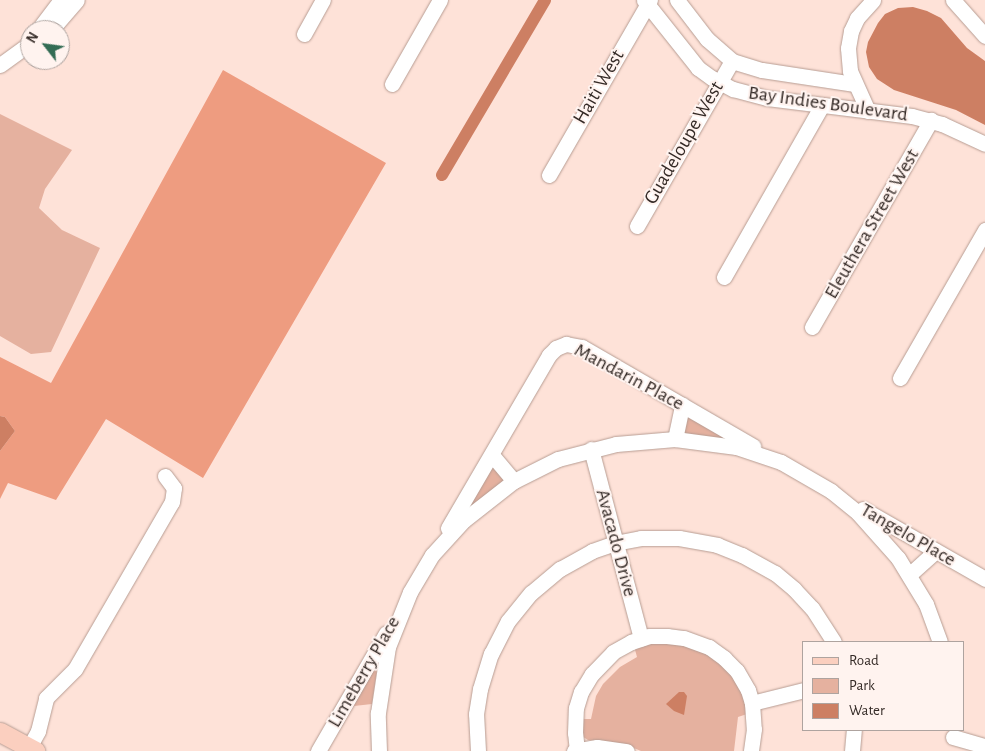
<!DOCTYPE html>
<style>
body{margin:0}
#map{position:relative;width:985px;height:751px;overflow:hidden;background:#fee2d8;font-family:"Alegreya Sans",sans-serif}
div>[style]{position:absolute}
.green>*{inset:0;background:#e5b19f}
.forest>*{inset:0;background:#ee9c80}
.water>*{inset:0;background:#cd7f63}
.canal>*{height:12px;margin:-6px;padding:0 6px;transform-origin:6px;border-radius:6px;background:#cd7f63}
.roads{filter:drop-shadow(0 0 1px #b79d93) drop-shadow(0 0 1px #b79d93)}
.minor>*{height:15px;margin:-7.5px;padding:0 7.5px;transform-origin:7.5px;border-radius:7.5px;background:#fff}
.major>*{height:19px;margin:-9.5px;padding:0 9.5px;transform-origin:9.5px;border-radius:9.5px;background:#fbcfbf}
span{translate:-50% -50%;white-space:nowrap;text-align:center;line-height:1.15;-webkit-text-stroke:4px #fff3ef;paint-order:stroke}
.street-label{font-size:20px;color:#352b27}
.legend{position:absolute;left:802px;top:641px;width:162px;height:90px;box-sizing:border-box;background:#fff3ef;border:1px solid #aea39f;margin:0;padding:6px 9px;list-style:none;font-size:15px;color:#352b27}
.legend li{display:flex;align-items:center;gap:10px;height:25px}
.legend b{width:25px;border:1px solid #aea39f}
.north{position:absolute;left:20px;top:20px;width:50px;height:50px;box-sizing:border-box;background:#fff3ef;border:1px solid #aea39f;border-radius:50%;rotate:300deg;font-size:14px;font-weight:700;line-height:20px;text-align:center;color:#352b27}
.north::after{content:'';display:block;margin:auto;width:18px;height:22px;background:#336c54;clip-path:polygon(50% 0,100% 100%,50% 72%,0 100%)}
</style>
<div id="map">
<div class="green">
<i style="clip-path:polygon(0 114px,72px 150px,45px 189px,39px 208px,62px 230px,100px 248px,51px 352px,31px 354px,0 336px)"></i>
<i style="clip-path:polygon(686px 414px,731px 440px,684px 434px,682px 426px)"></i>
<i style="clip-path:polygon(494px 465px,504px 481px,466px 513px,489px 468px)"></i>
<i style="clip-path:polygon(667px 641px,706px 652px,728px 669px,743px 692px,747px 714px,738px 717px,734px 751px,641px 751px,629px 746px,588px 740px,580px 735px,579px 719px,591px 719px,596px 696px,603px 684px,620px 667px,637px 657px,634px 646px)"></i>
<i style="clip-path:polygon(379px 657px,372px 704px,354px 706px,352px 705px)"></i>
</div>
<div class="forest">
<i style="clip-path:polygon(223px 70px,386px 163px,203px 478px,106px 419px,56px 500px,8px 483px,0 499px,0 451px,15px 431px,5px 417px,0 416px,0 357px,51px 383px)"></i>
</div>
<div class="water">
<i style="clip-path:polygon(913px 7px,927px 11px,941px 18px,967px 48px,985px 61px,985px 125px,956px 110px,894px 90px,877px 79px,869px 67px,866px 52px,868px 42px,878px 23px,885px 14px,898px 8px)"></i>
<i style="clip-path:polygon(0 416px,5px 417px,15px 431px,0 451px)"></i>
<i style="clip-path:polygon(679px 692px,684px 692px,687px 696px,684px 715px,674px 711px,666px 704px)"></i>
</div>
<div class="canal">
<i style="left:442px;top:175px;width:203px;rotate:-59.5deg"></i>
</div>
<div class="roads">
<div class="minor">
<i style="left:644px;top:0;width:87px;rotate:51.5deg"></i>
<i style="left:698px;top:68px;width:17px;rotate:36deg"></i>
<i style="left:712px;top:78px;width:24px;rotate:28deg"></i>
<i style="left:733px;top:89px;width:35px;rotate:15deg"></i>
<i style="left:767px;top:98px;width:146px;rotate:7.1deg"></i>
<i style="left:912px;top:116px;width:31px;rotate:15deg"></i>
<i style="left:942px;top:124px;width:47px;rotate:24.9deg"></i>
<i style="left:677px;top:0;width:49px;rotate:52.4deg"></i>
<i style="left:707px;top:39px;width:33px;rotate:41deg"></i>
<i style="left:732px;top:61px;width:31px;rotate:17deg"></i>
<i style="left:762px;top:70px;width:94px;rotate:8.6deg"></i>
<i style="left:953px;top:0;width:48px;rotate:48.4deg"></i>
<i style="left:38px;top:30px;width:38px;rotate:-53deg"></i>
<i style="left:47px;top:30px;width:12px;rotate:-35deg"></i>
<i style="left:57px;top:23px;width:30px;rotate:-49deg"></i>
<i style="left:304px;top:34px;width:39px;rotate:-61deg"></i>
<i style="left:0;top:65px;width:37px;rotate:-36deg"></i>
<i style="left:392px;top:84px;width:97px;rotate:-60.3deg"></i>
<i style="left:868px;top:111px;width:44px;rotate:-114.2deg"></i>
<i style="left:850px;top:71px;width:23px;rotate:-95deg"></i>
<i style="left:848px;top:48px;width:17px;rotate:-80deg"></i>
<i style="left:851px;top:31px;width:14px;rotate:-65deg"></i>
<i style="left:857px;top:18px;width:24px;rotate:-48deg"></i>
<i style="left:549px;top:175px;width:202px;rotate:-60deg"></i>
<i style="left:637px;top:226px;width:190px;rotate:-60.1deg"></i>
<i style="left:724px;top:277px;width:198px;rotate:-60.3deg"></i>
<i style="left:812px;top:327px;width:239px;rotate:-60.1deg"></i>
<i style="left:900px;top:378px;width:171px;rotate:-60.1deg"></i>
<i style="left:675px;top:439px;width:35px;rotate:-78deg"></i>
<i style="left:591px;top:449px;width:196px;rotate:75.2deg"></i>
<i style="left:492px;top:455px;width:34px;rotate:50deg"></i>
<i style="left:863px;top:509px;width:141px;rotate:29.8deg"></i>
<i style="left:448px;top:528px;width:200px;rotate:-59.7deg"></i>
<i style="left:549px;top:355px;width:10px;rotate:-45deg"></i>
<i style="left:556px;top:348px;width:11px;rotate:-22deg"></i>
<i style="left:566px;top:344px;width:16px;rotate:11deg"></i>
<i style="left:582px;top:347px;width:198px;rotate:30.1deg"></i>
<i style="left:909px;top:575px;width:36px;rotate:-42deg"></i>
<i style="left:752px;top:703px;width:54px;rotate:-14deg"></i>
<i style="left:953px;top:737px;width:33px;rotate:16deg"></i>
<i style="left:27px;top:751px;width:23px;rotate:-61deg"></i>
<i style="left:38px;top:731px;width:34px;rotate:-76deg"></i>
<i style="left:46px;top:698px;width:41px;rotate:-45deg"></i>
<i style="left:75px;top:669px;width:193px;rotate:-59.9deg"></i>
<i style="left:172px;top:502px;width:14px;rotate:-82deg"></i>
<i style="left:174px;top:488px;width:15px;rotate:-127deg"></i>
<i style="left:318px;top:751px;width:136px;rotate:-60deg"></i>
<i style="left:379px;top:751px;width:38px;rotate:-92deg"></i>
<i style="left:378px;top:713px;width:67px;rotate:-81.4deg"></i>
<i style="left:388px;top:647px;width:59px;rotate:-68.2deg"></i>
<i style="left:410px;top:592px;width:43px;rotate:-59.3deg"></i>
<i style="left:432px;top:555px;width:47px;rotate:-47.6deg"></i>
<i style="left:464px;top:520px;width:63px;rotate:-38deg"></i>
<i style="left:514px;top:481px;width:49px;rotate:-26.6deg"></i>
<i style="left:558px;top:459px;width:60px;rotate:-14.5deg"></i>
<i style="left:616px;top:444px;width:59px;rotate:-4.8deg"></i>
<i style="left:675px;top:439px;width:62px;rotate:7.5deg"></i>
<i style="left:736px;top:447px;width:47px;rotate:18.4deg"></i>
<i style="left:781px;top:462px;width:58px;rotate:30.1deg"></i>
<i style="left:831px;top:491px;width:35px;rotate:39deg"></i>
<i style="left:858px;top:513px;width:60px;rotate:48.4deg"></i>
<i style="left:898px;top:558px;width:54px;rotate:58.7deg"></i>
<i style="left:926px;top:604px;width:40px;rotate:69.8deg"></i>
<i style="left:478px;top:751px;width:37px;rotate:-93deg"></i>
<i style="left:476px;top:714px;width:25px;rotate:-81deg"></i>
<i style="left:480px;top:689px;width:37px;rotate:-73deg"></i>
<i style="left:491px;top:654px;width:37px;rotate:-63deg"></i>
<i style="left:508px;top:621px;width:36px;rotate:-51deg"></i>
<i style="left:531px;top:593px;width:38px;rotate:-40deg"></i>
<i style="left:560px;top:569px;width:37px;rotate:-29deg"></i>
<i style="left:592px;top:551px;width:24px;rotate:-19deg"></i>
<i style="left:615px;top:543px;width:26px;rotate:-11deg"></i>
<i style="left:641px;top:538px;width:38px"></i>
<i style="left:679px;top:538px;width:39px;rotate:10deg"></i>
<i style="left:717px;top:545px;width:27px;rotate:22deg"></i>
<i style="left:742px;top:555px;width:38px;rotate:29deg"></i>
<i style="left:775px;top:573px;width:25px;rotate:40deg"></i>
<i style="left:794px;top:589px;width:26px;rotate:47deg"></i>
<i style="left:812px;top:608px;width:40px;rotate:57.1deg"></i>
<i style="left:574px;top:751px;width:23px;rotate:-10deg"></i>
<i style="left:597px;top:747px;width:30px;rotate:8deg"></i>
<i style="left:577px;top:751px;width:18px;rotate:-96deg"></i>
<i style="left:575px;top:733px;width:25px;rotate:-88deg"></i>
<i style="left:576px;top:708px;width:17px;rotate:-73deg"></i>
<i style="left:581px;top:692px;width:21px;rotate:-59deg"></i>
<i style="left:592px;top:674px;width:30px;rotate:-46deg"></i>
<i style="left:613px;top:652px;width:21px;rotate:-29deg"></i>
<i style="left:631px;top:642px;width:19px;rotate:-18deg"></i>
<i style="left:649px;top:636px;width:18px"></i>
<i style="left:667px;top:636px;width:17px;rotate:7deg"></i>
<i style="left:684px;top:638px;width:27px;rotate:20deg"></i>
<i style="left:709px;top:647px;width:19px;rotate:36deg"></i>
<i style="left:724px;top:658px;width:18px;rotate:45deg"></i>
<i style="left:737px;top:671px;width:22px;rotate:60deg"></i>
<i style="left:748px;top:690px;width:14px;rotate:73deg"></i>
<i style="left:752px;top:703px;width:26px;rotate:86deg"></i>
<i style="left:754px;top:729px;width:22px;rotate:98deg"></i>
<i style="left:852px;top:751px;width:21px;rotate:-85deg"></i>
</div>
<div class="major">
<i style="left:0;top:732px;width:40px;rotate:28deg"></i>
</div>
</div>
<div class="street-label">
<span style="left:599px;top:87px;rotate:-60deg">Haiti West</span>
<span style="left:828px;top:104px;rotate:8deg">Bay Indies Boulevard</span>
<span style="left:684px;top:143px;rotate:-60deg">Guadeloupe West</span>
<span style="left:872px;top:224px;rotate:-60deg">Eleuthera Street West</span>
<span style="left:629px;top:377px;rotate:28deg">Mandarin Place</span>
<span style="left:908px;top:535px;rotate:30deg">Tangelo Place</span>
<span style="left:616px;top:543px;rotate:75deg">Avacado Drive</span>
<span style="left:364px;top:672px;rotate:-60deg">Limeberry Place</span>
</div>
<ul class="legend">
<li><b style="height:6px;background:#fbcfbf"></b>Road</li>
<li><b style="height:14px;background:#e5b19f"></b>Park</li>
<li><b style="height:14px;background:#cd7f63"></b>Water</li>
</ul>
<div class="north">N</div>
</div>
